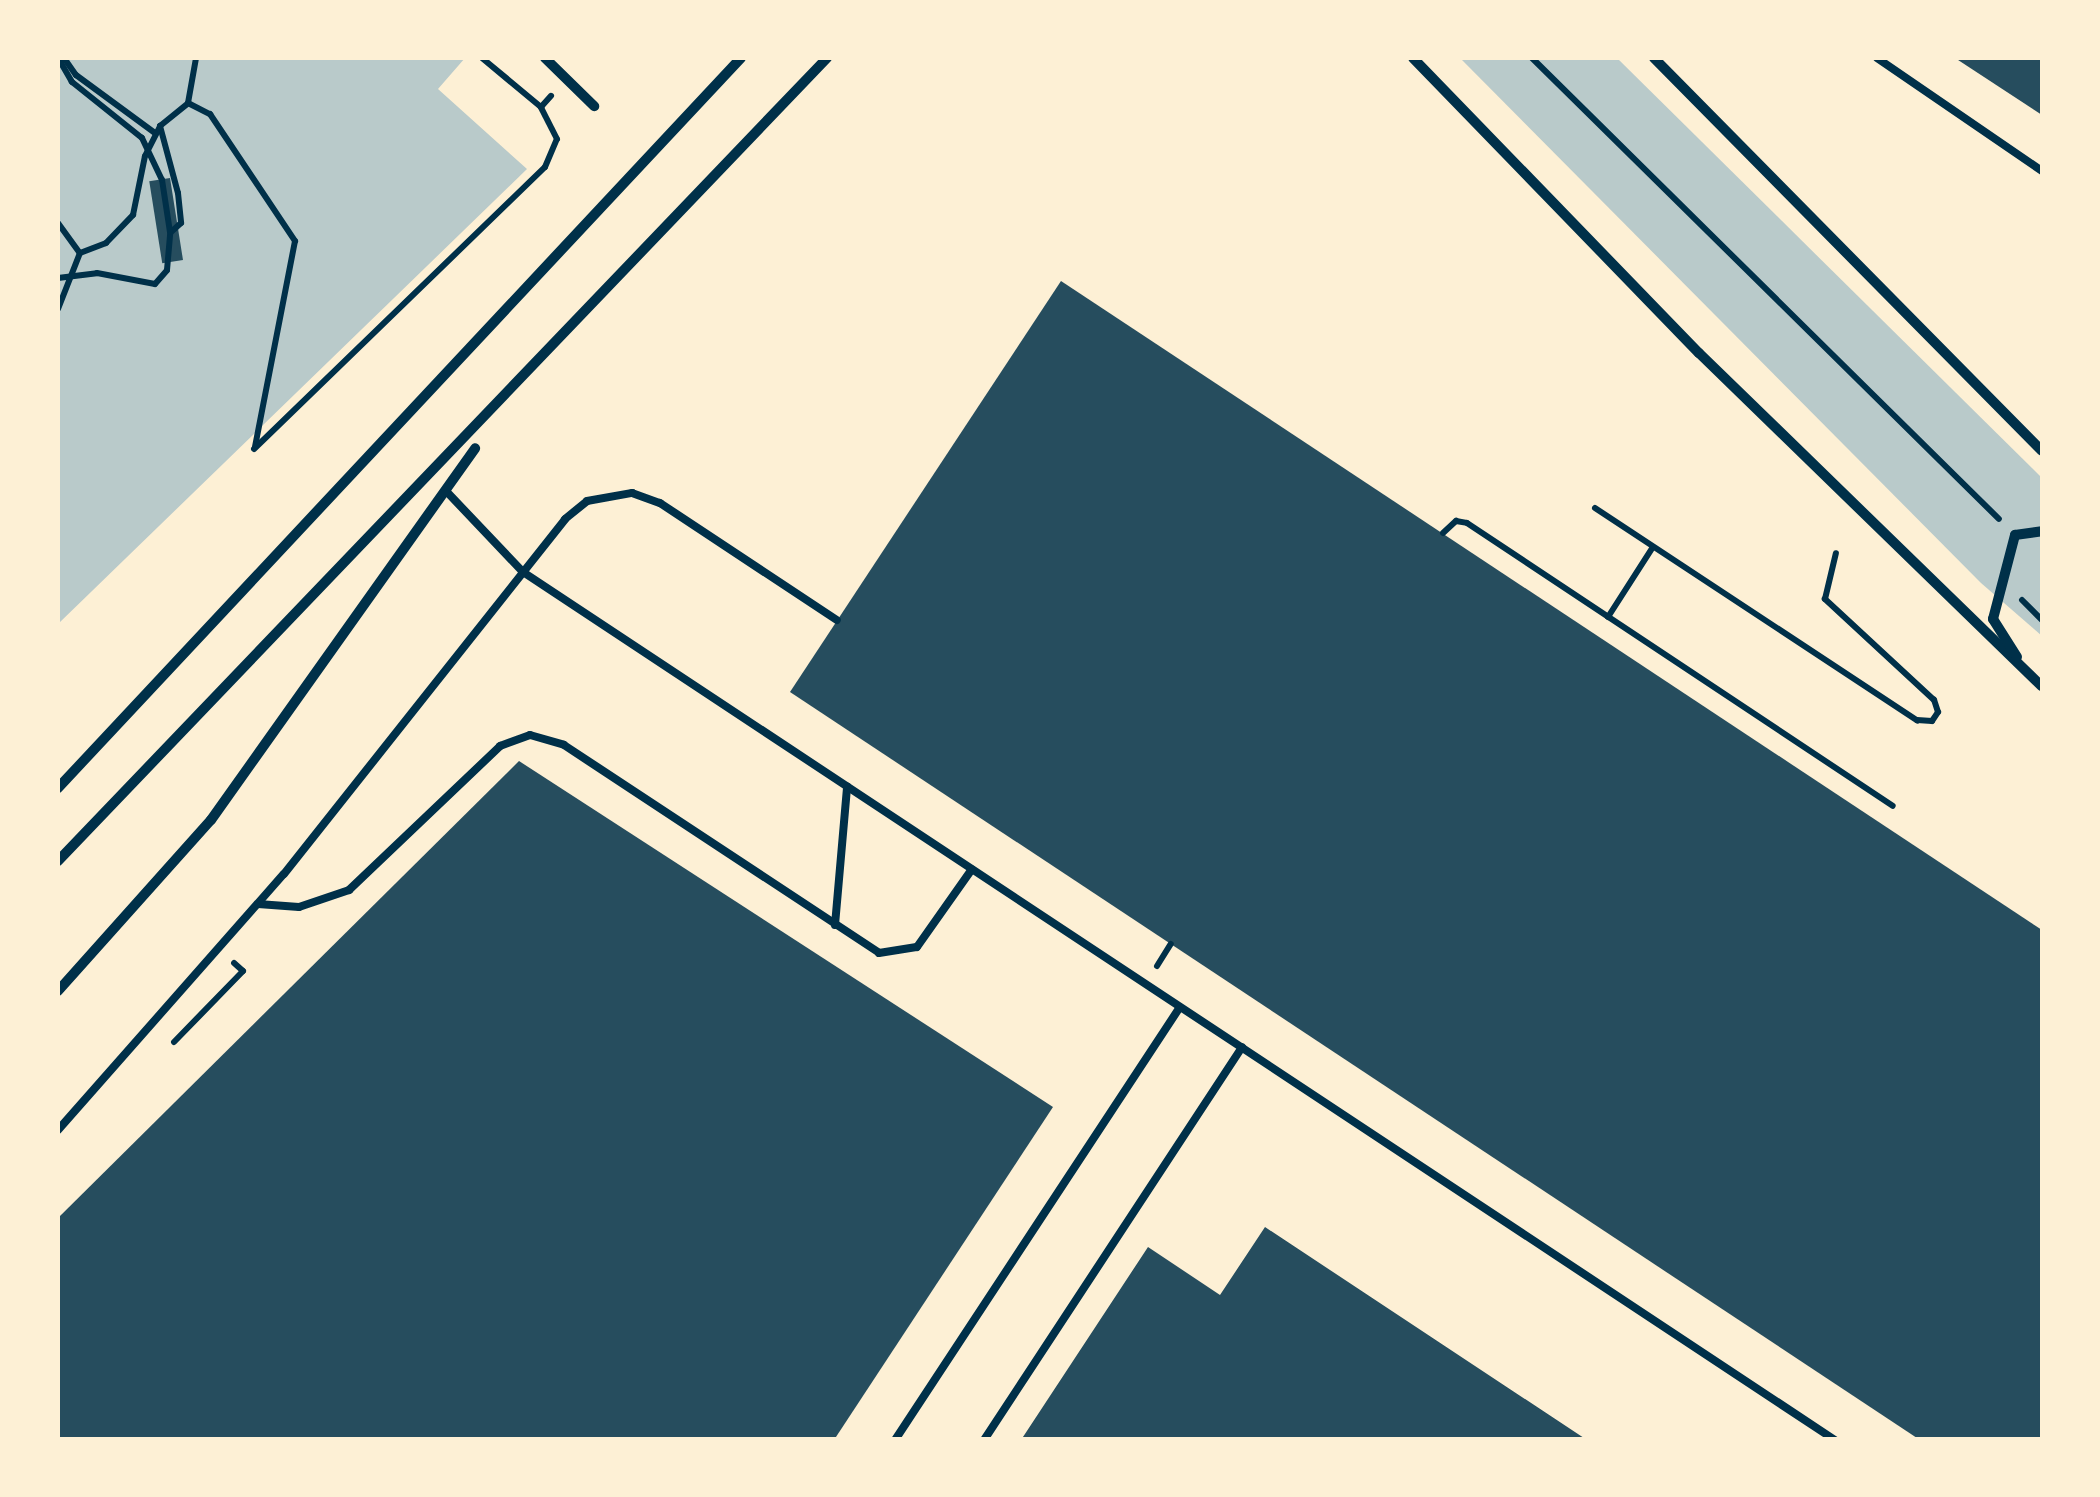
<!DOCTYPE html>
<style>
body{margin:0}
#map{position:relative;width:2100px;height:1497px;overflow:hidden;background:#fdf0d5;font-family:"Source Sans 3",sans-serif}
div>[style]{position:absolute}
.green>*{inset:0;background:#b9caca}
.building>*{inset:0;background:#264d5e;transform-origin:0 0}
.path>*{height:6px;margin:-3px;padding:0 3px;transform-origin:3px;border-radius:3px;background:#003049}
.service>*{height:8px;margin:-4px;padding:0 4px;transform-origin:4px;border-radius:4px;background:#003049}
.minor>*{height:10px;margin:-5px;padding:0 5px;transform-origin:5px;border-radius:5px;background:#003049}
span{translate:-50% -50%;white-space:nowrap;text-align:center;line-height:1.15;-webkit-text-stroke:9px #fdf0d5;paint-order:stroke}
.frame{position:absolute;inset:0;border:60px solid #fdf0d5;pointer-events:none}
</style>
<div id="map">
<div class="green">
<i style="clip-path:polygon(58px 58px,465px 58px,438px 89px,527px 169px,58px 624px)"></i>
<i style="clip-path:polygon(1460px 58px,1617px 58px,2042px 478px,2042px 636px,1981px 583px)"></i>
</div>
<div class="building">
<i style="clip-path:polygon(1955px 58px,2042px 58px,2042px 115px)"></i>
<i style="left:170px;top:178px;width:83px;height:21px;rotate:81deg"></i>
<i style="clip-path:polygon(1061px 281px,2042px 930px,2042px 1440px,1920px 1440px,790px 692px)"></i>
<i style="clip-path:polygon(519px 761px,1053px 1107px,834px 1440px,58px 1440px,58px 1218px)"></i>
<i style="clip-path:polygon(1265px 1227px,1587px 1440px,1021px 1440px,1148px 1247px,1220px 1295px)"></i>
</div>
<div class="path">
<i style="left:64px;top:58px;width:21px;rotate:55deg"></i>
<i style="left:76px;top:75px;width:98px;rotate:36.3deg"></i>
<i style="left:482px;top:58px;width:77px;rotate:39.7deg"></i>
<i style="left:1532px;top:58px;width:656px;rotate:44.63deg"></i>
<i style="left:188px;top:103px;width:25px;rotate:27deg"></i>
<i style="left:210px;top:114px;width:153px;rotate:56.2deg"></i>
<i style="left:295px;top:241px;width:210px;rotate:101deg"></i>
<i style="left:160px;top:126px;width:69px;rotate:75deg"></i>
<i style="left:178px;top:193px;width:30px;rotate:84deg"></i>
<i style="left:181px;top:223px;width:13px;rotate:138deg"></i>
<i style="left:58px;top:223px;width:37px;rotate:54deg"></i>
<i style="left:58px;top:278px;width:39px;rotate:-7deg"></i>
<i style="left:97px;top:273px;width:59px;rotate:10.7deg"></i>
<i style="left:155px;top:284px;width:18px;rotate:-49deg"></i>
<i style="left:167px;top:270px;width:38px;rotate:-85deg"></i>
<i style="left:170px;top:232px;width:53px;rotate:-98.7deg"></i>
<i style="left:162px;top:180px;width:47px;rotate:-115.5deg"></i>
<i style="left:142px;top:138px;width:90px;rotate:-141.3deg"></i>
<i style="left:72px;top:82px;width:28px;rotate:-120deg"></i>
<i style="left:58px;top:309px;width:60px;rotate:-68.6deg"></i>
<i style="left:80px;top:253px;width:28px;rotate:-21deg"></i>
<i style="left:106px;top:243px;width:39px;rotate:-46deg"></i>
<i style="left:133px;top:215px;width:60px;rotate:-78.5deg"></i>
<i style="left:145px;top:156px;width:34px;rotate:-63deg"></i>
<i style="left:160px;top:126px;width:36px;rotate:-39deg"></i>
<i style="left:188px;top:103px;width:46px;rotate:-79.9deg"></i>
<i style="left:254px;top:449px;width:405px;rotate:-44.1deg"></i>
<i style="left:545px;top:167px;width:30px;rotate:-67deg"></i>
<i style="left:557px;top:139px;width:36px;rotate:-117deg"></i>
<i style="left:541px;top:107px;width:15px;rotate:-48deg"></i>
<i style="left:1595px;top:508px;width:386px;rotate:33.4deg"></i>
<i style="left:1917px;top:720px;width:15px;rotate:4deg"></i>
<i style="left:1932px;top:721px;width:11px;rotate:-56deg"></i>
<i style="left:1938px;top:712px;width:13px;rotate:-108deg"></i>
<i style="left:1934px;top:700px;width:149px;rotate:-137.2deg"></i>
<i style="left:1825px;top:599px;width:47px;rotate:-76.6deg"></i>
<i style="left:1443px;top:533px;width:18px;rotate:-43deg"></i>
<i style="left:1456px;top:521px;width:11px;rotate:10deg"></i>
<i style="left:1467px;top:523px;width:511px;rotate:33.6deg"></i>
<i style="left:2022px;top:600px;width:28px;rotate:45deg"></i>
<i style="left:1608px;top:617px;width:83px;rotate:-57.3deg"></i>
<i style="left:1157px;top:966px;width:26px;rotate:-58deg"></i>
<i style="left:174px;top:1042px;width:99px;rotate:-45.8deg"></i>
<i style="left:243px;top:971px;width:12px;rotate:-138deg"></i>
</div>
<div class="service">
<i style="left:1877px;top:58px;width:200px;rotate:34.4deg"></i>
<i style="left:447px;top:492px;width:110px;rotate:46.5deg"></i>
<i style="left:523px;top:572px;width:1573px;rotate:33.49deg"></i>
<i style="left:258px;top:904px;width:41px;rotate:4.2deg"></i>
<i style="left:299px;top:907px;width:53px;rotate:-18.8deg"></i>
<i style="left:349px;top:890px;width:209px;rotate:-43.6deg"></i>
<i style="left:500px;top:746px;width:32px;rotate:-20deg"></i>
<i style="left:530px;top:735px;width:35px;rotate:16deg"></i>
<i style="left:564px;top:745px;width:377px;rotate:33.4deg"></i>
<i style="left:879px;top:953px;width:38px;rotate:-9deg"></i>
<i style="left:917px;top:947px;width:95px;rotate:-54.8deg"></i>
<i style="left:835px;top:925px;width:139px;rotate:-85deg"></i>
<i style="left:58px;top:1130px;width:341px;rotate:-48.6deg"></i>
<i style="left:284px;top:874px;width:453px;rotate:-51.6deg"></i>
<i style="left:565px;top:519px;width:28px;rotate:-39deg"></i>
<i style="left:587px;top:501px;width:46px;rotate:-10.1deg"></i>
<i style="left:632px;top:493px;width:30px;rotate:20deg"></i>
<i style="left:660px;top:503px;width:212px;rotate:33.5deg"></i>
<i style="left:895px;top:1440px;width:518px;rotate:-56.65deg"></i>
<i style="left:984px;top:1440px;width:470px;rotate:-56.7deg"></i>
</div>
<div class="minor">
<i style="left:545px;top:58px;width:69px;rotate:44.4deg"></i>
<i style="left:1413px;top:58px;width:411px;rotate:45.9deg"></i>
<i style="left:1699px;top:353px;width:478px;rotate:44.2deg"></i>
<i style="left:1654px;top:58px;width:552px;rotate:45.37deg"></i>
<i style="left:2017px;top:657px;width:45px;rotate:-122.3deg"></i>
<i style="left:1993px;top:619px;width:87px;rotate:-75.3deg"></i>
<i style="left:2015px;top:535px;width:27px;rotate:-8deg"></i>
<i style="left:58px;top:788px;width:1000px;rotate:-46.91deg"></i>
<i style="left:58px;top:861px;width:1112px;rotate:-46.24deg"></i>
<i style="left:58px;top:991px;width:229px;rotate:-48.2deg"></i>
<i style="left:211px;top:820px;width:456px;rotate:-54.6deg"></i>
</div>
<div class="frame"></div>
</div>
